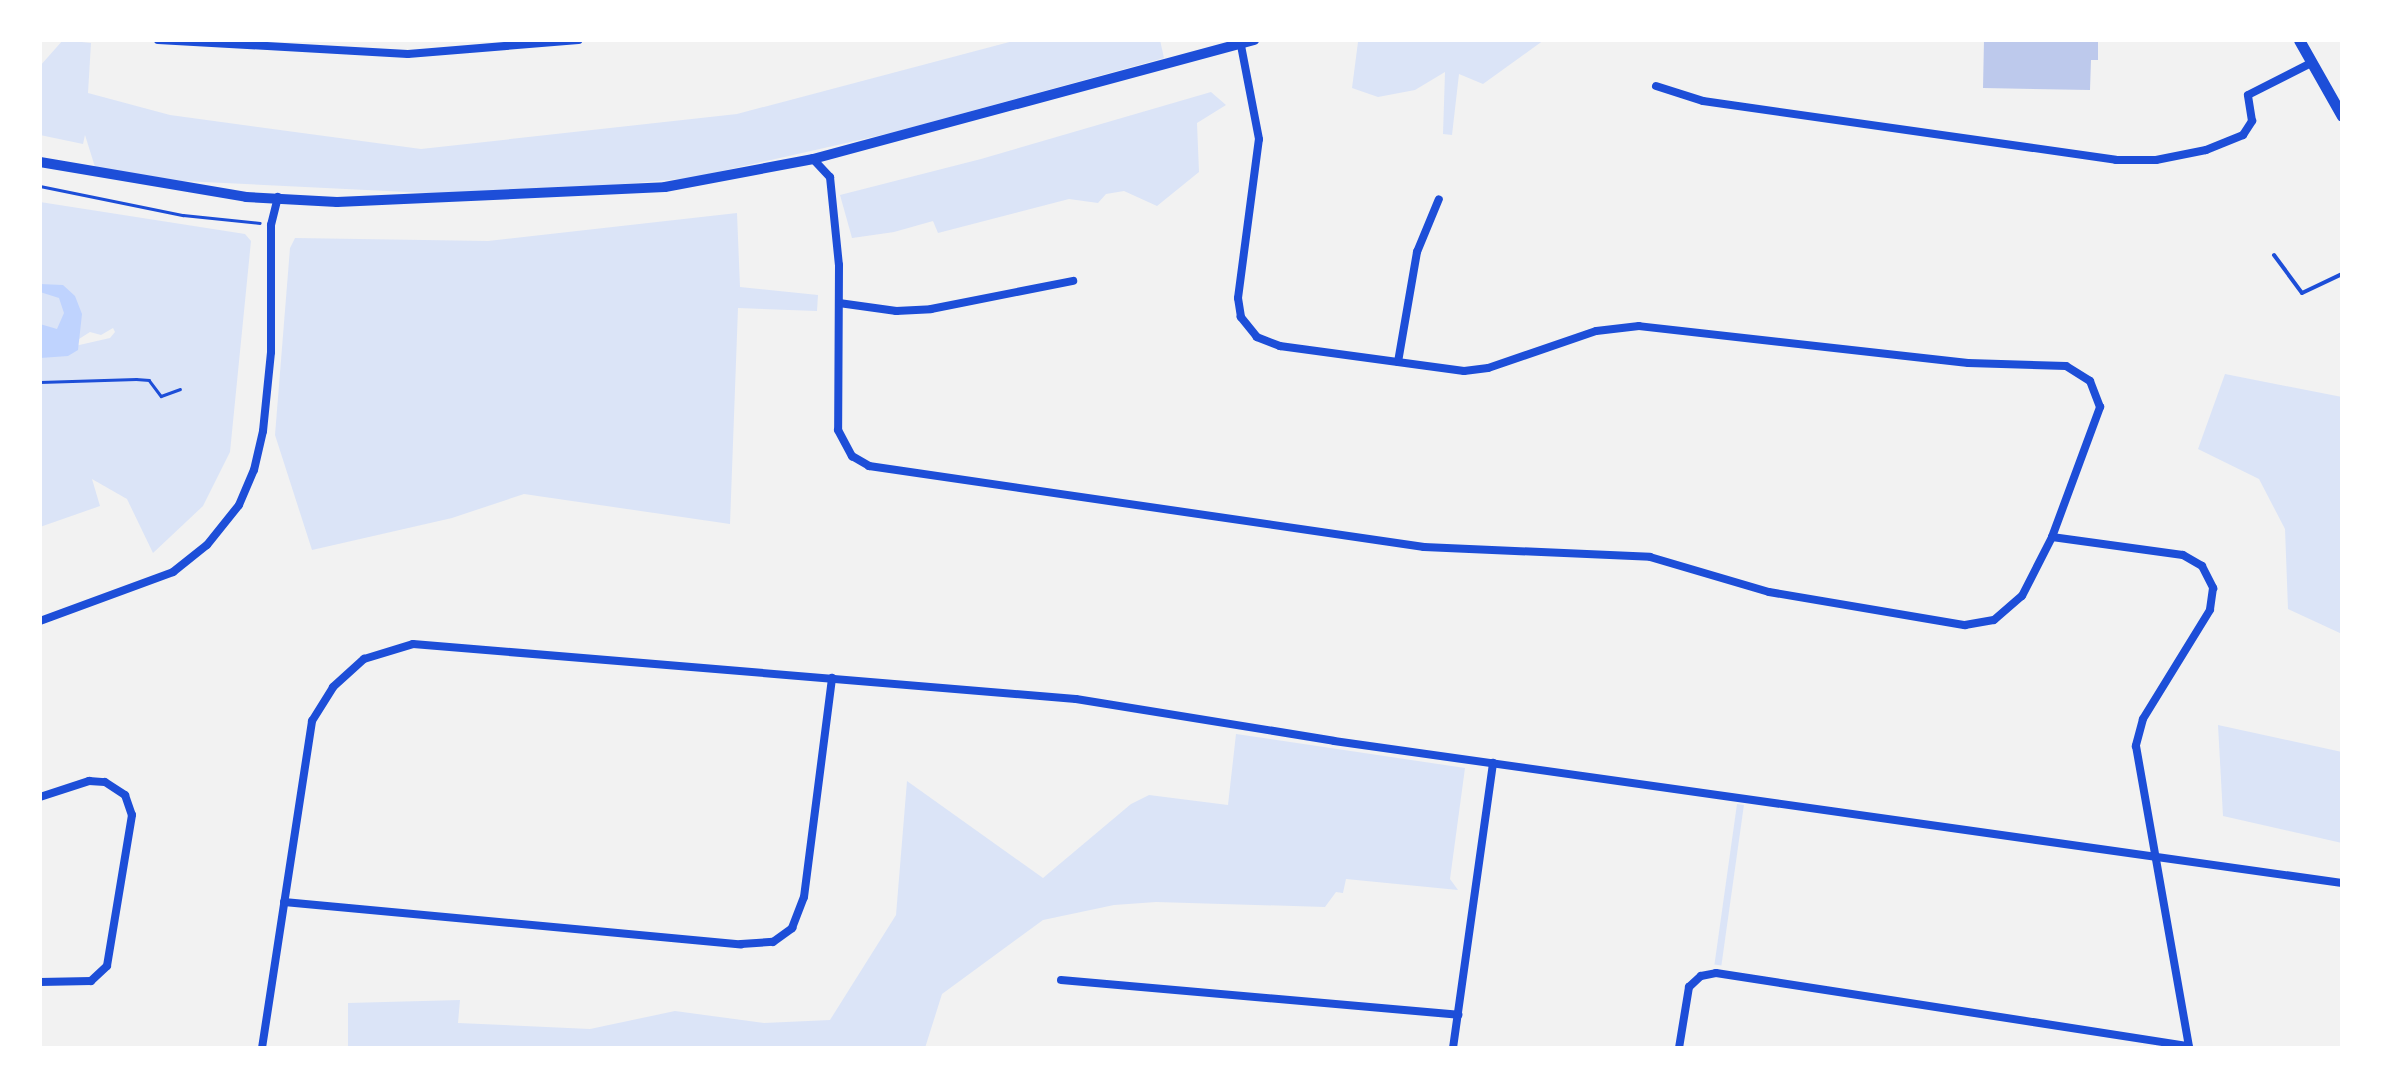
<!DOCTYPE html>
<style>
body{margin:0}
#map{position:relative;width:2382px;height:1088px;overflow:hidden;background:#f2f2f2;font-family:Figtree,sans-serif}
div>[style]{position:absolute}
.green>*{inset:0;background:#dbe4f7;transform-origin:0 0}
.water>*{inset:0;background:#bfd3fe}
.building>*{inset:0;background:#bdc9ec}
.path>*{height:2.5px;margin:-1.25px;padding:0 1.25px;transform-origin:1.25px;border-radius:1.25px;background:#1d4ed8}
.service>*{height:4px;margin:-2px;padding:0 2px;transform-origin:2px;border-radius:2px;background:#1d4ed8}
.minor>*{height:8px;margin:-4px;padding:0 4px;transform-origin:4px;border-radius:4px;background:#1d4ed8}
.secondary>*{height:10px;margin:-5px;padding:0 5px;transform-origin:5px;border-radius:5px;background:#1d4ed8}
.primary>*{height:11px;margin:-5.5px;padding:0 5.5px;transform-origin:5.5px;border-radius:5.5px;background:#1d4ed8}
span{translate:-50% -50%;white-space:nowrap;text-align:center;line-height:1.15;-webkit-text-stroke:8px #fff;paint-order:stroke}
.frame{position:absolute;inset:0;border:42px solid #fff;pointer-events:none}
</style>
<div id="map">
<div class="green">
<i style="clip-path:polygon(63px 40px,91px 43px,88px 93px,170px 115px,421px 149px,737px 114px,1017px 40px,1160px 40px,1164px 58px,895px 132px,691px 178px,489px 196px,182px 181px,95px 167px,85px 135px,83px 144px,40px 135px,40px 66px)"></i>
<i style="clip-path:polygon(1364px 40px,1544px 40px,1483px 84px,1459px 74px,1452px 135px,1443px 134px,1445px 72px,1415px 90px,1378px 97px,1352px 88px,1358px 42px)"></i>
<i style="clip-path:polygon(1211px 92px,1226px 105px,1197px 123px,1199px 172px,1157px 206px,1124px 191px,1106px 194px,1098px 203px,1069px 199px,938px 233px,933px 221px,894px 232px,852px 238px,840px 195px,981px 159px)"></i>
<i style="clip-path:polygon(40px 202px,245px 234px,251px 241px,230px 452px,203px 506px,153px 553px,127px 499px,92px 479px,100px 506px,40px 527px,40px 354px,110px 338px,115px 332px,113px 328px,101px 335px,90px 332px,79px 339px,40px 343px)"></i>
<i style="clip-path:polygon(737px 213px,740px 287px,818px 295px,817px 311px,738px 308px,730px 524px,524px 494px,452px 518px,312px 550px,275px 435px,290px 248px,295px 238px,488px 241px)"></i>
<i style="clip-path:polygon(2225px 374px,2342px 397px,2342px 634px,2288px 609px,2285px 529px,2259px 479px,2198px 449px)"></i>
<i style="clip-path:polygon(2218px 725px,2342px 752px,2342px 843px,2223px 816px)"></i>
<i style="clip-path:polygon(1236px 734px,1465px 768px,1450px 879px,1458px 890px,1346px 879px,1343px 893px,1336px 892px,1325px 907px,1156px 902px,1114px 905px,1043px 920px,942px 994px,925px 1048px,348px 1048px,348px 1003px,460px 1000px,458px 1023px,590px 1029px,675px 1011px,764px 1023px,830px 1020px,896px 915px,907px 781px,1043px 878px,1131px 804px,1149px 795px,1228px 805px)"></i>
<i style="left:1737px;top:804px;width:7px;height:162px;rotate:8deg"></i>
</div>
<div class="water">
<i style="clip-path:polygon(40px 284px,63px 285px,75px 296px,82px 314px,78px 350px,68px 356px,40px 358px,40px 324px,57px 329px,64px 313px,59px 298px,40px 292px)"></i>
</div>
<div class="building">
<i style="clip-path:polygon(1984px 40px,2098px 40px,2098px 60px,2091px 60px,2090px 90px,1983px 88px)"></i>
</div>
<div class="path">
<i style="left:40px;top:186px;width:146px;rotate:11.5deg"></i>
<i style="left:183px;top:215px;width:77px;rotate:5.9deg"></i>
<i style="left:40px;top:382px;width:96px;rotate:-1.8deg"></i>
<i style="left:136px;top:379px;width:13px;rotate:4deg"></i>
<i style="left:149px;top:380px;width:20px;rotate:53deg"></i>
<i style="left:161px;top:396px;width:20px;rotate:-20deg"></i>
</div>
<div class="service">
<i style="left:2274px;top:255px;width:47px;rotate:53.6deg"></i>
<i style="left:2302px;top:293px;width:44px;rotate:-25.4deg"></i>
</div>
<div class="minor">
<i style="left:158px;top:40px;width:250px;rotate:3.2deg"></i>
<i style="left:408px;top:54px;width:171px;rotate:-4.7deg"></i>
<i style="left:1656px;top:86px;width:49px;rotate:17.7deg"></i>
<i style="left:1703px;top:101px;width:417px;rotate:8.1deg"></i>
<i style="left:2116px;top:160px;width:40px"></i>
<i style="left:2156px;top:160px;width:51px;rotate:-11.3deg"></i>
<i style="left:2206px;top:150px;width:40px;rotate:-22deg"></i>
<i style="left:2243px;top:135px;width:17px;rotate:-57deg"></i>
<i style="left:2252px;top:121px;width:26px;rotate:-99deg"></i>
<i style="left:2248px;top:95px;width:71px;rotate:-26.9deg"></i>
<i style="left:813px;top:159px;width:25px;rotate:47deg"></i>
<i style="left:830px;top:177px;width:88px;rotate:84.2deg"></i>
<i style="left:839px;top:265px;width:165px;rotate:90.3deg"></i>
<i style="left:838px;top:430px;width:30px;rotate:62deg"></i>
<i style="left:852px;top:456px;width:20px;rotate:30deg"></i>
<i style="left:869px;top:466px;width:561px;rotate:8.3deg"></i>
<i style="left:1424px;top:547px;width:226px;rotate:2.5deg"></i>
<i style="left:1650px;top:557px;width:124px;rotate:16.4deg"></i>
<i style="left:1769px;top:592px;width:199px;rotate:9.6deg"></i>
<i style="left:1965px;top:625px;width:29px;rotate:-10deg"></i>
<i style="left:1994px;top:620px;width:37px;rotate:-41deg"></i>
<i style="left:2022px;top:596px;width:66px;rotate:-63deg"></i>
<i style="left:2052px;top:537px;width:139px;rotate:-69.7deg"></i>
<i style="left:2100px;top:407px;width:28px;rotate:-111deg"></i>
<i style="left:2090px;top:381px;width:28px;rotate:-148deg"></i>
<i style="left:2066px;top:366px;width:98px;rotate:-178.2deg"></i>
<i style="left:1968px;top:363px;width:331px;rotate:-173.6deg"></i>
<i style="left:1639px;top:326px;width:43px;rotate:173.4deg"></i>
<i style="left:1596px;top:331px;width:114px;rotate:161.1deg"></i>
<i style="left:1488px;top:368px;width:24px;rotate:173deg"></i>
<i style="left:1464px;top:371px;width:186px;rotate:-172.3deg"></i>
<i style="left:1280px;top:346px;width:25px;rotate:-159deg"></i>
<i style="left:1257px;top:337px;width:26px;rotate:-129deg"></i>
<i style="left:1241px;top:317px;width:19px;rotate:-99deg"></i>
<i style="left:1238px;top:298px;width:160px;rotate:-82.5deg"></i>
<i style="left:1259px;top:139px;width:101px;rotate:-100.9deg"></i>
<i style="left:839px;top:303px;width:58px;rotate:8deg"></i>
<i style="left:896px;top:311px;width:35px;rotate:-3deg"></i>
<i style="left:931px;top:309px;width:145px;rotate:-11.2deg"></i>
<i style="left:1398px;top:362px;width:112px;rotate:-80.2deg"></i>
<i style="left:1417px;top:252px;width:57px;rotate:-67.5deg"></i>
<i style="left:2052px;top:537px;width:132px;rotate:7.8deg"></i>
<i style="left:2183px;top:555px;width:22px;rotate:30deg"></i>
<i style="left:2202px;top:566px;width:25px;rotate:63deg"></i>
<i style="left:2213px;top:588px;width:22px;rotate:98deg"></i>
<i style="left:2210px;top:610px;width:128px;rotate:121.6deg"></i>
<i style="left:2143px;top:719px;width:28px;rotate:105deg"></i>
<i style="left:2136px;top:746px;width:307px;rotate:80deg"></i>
<i style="left:40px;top:621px;width:142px;rotate:-20.2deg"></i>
<i style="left:173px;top:572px;width:43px;rotate:-38.5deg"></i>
<i style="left:207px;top:545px;width:51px;rotate:-51.3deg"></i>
<i style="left:239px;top:505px;width:38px;rotate:-67deg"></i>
<i style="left:254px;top:470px;width:40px;rotate:-77deg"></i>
<i style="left:263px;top:431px;width:79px;rotate:-84.2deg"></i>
<i style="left:271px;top:352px;width:127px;rotate:-90deg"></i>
<i style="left:271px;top:225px;width:29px;rotate:-76deg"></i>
<i style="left:40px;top:797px;width:52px;rotate:-18.1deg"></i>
<i style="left:89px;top:781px;width:16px;rotate:4deg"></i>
<i style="left:105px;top:782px;width:24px;rotate:33deg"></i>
<i style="left:125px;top:795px;width:21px;rotate:71deg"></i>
<i style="left:132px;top:815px;width:153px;rotate:99.4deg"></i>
<i style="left:107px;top:966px;width:22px;rotate:137deg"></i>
<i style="left:91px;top:981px;width:51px;rotate:178.9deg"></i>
<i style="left:284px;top:902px;width:459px;rotate:5.3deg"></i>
<i style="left:741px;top:944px;width:32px;rotate:-4deg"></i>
<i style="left:773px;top:942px;width:24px;rotate:-36deg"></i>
<i style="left:792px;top:928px;width:33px;rotate:-69deg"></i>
<i style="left:804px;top:897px;width:221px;rotate:-82.7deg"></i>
<i style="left:1061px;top:980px;width:399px;rotate:5deg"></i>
<i style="left:262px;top:1048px;width:331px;rotate:-81.3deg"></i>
<i style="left:312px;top:721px;width:40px;rotate:-58deg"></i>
<i style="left:333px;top:687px;width:42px;rotate:-42.1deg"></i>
<i style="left:364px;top:659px;width:51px;rotate:-17deg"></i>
<i style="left:413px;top:644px;width:665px;rotate:4.74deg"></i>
<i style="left:1076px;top:699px;width:261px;rotate:9.2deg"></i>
<i style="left:1334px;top:741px;width:1018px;rotate:8.02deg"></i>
<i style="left:1453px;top:1048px;width:288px;rotate:-82deg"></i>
<i style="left:1679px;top:1048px;width:62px;rotate:-80.7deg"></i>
<i style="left:1689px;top:987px;width:16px;rotate:-43deg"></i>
<i style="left:1701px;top:976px;width:15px;rotate:-11deg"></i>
<i style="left:1716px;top:973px;width:478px;rotate:8.8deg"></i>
</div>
<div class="secondary">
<i style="left:40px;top:162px;width:209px;rotate:9.6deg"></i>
<i style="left:246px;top:197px;width:91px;rotate:3.1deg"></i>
<i style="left:337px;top:202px;width:328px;rotate:-2.6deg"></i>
<i style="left:665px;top:187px;width:151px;rotate:-10.7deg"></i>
<i style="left:813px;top:159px;width:457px;rotate:-15.1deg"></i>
</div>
<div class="primary">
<i style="left:2299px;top:40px;width:87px;rotate:60.5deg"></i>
</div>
<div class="frame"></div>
</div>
